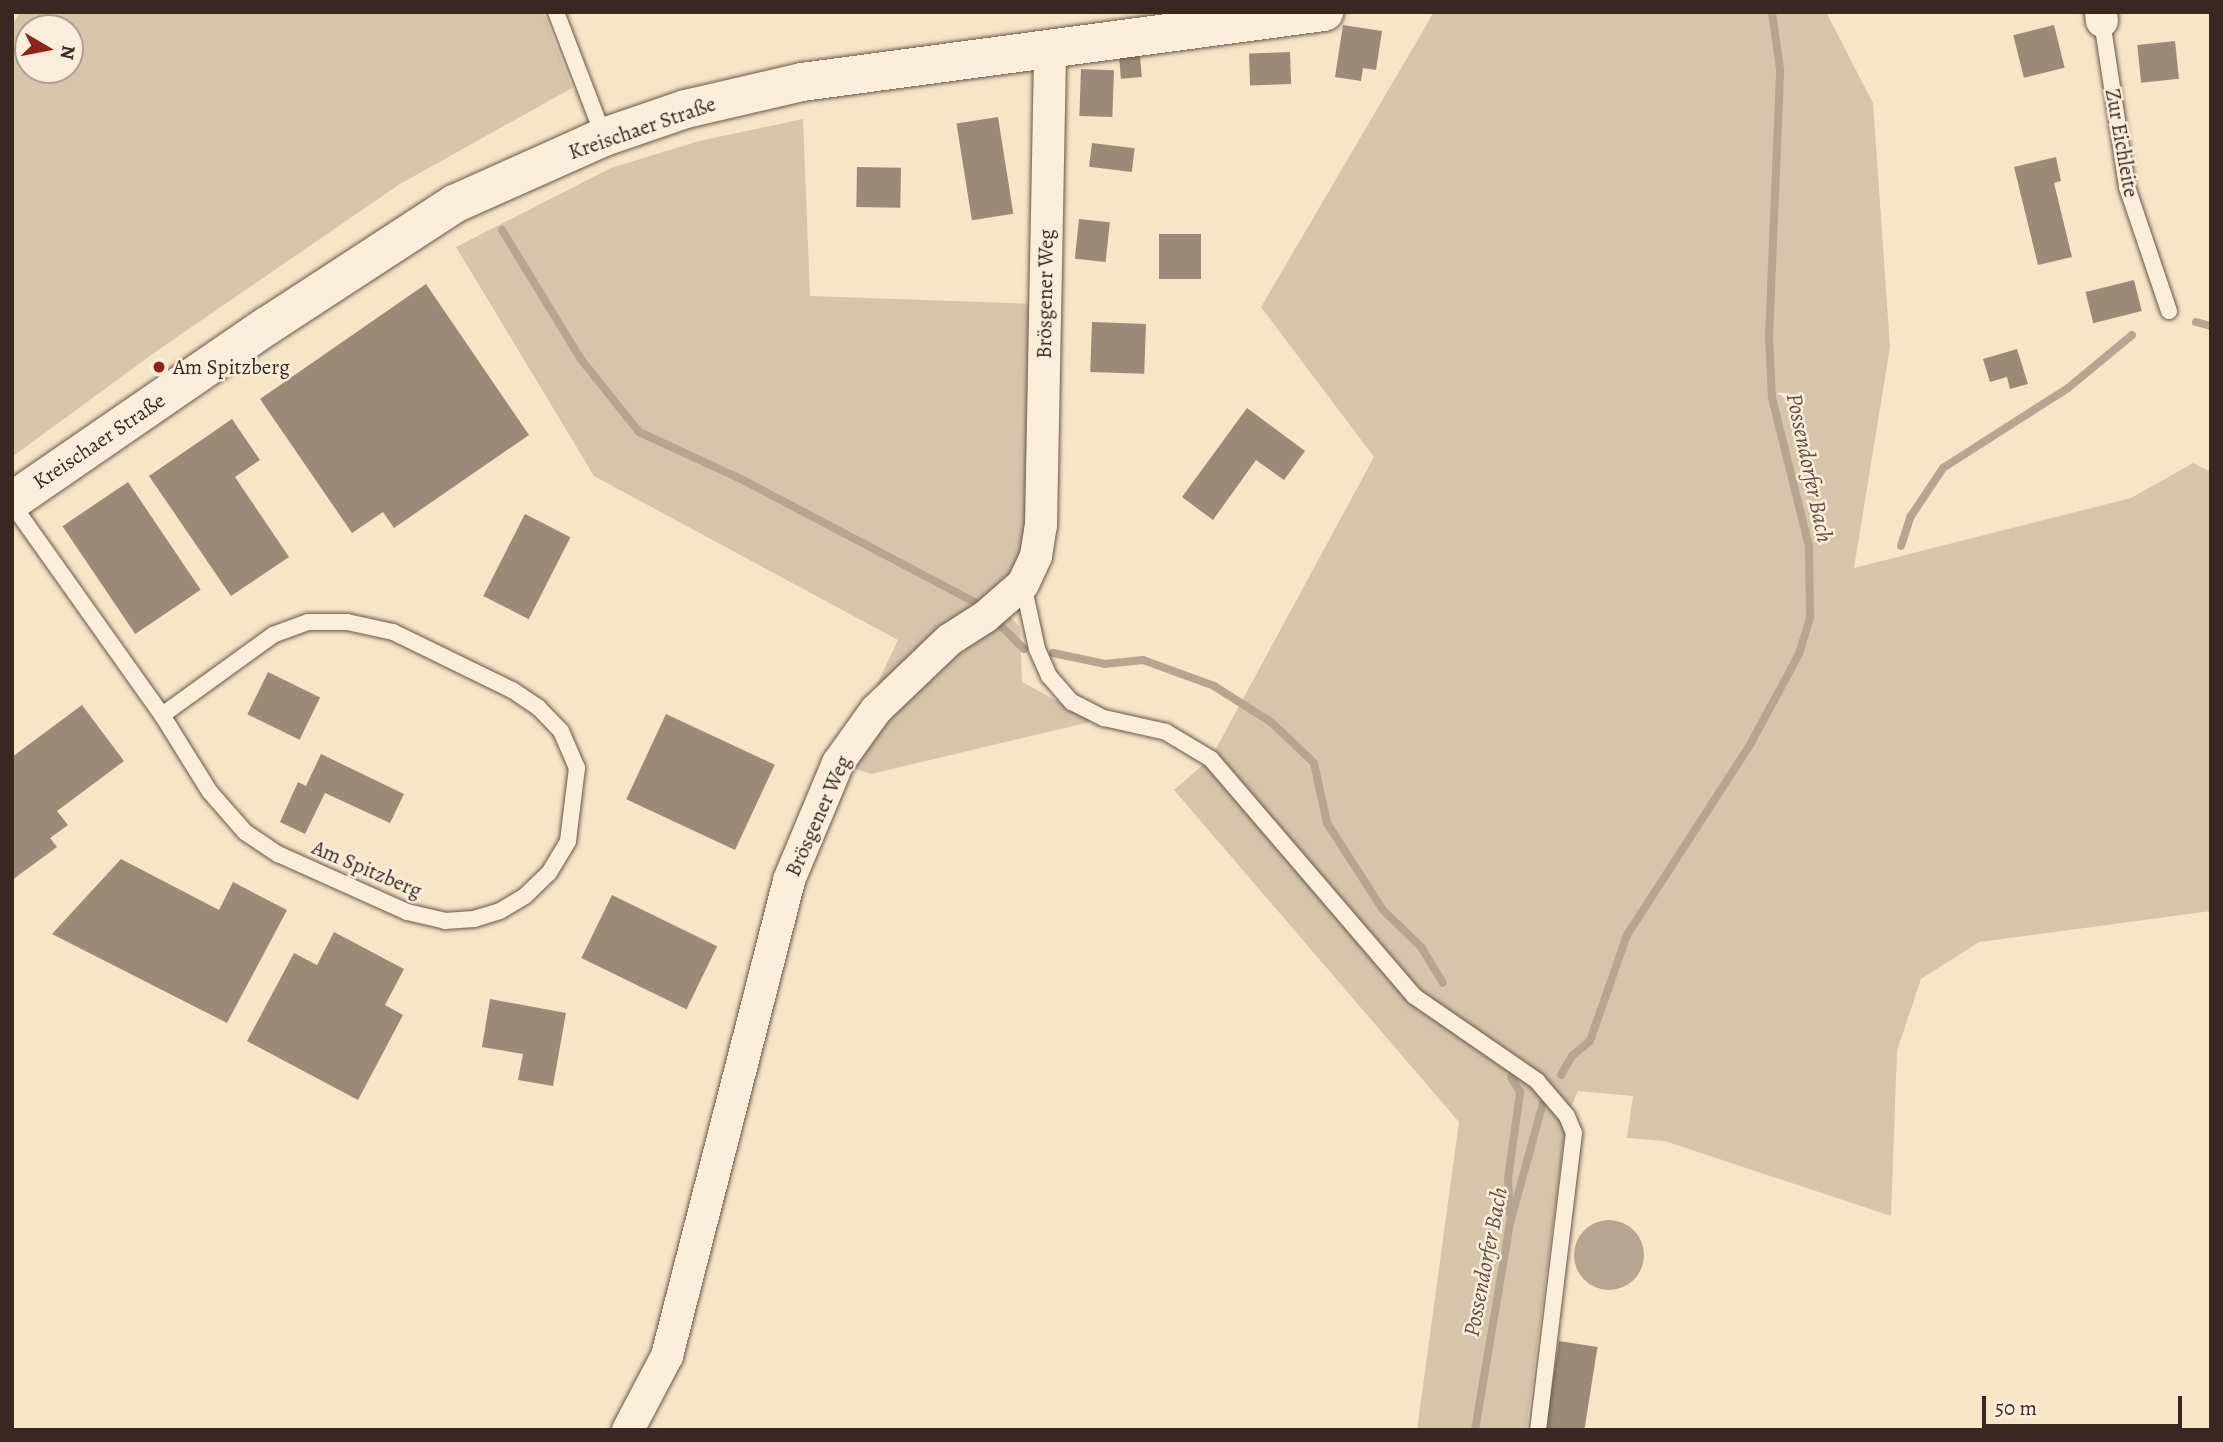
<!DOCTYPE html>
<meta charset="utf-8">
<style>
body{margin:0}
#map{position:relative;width:2223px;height:1442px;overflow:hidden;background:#f7e5c7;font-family:Alegreya,serif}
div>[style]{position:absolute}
.green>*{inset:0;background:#d7c5ab}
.water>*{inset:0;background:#b6a58f}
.round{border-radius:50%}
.stream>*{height:8px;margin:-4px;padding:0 4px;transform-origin:4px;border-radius:4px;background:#b6a58f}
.building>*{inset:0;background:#9c8a78;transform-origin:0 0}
.roads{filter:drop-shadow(0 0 2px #68574b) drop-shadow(0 0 2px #68574b)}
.service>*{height:16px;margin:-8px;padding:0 8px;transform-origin:8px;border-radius:8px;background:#faeedb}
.minor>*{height:32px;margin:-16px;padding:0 16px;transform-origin:16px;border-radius:16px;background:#faeedb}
.secondary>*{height:38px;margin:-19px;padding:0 19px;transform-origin:19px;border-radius:19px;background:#faeedb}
.dots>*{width:19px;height:19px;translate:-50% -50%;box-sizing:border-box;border:4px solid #faeedb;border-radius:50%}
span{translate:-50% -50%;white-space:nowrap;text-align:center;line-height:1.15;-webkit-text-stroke:5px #faeedb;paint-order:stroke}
.street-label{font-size:21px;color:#392822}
.poi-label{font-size:21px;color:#392822}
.left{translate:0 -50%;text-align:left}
.water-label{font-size:23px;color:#5e4e43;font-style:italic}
.frame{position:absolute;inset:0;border:14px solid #392822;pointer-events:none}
.north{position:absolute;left:14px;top:14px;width:70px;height:70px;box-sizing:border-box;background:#faeedb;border:2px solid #ad9f91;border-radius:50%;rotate:100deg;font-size:19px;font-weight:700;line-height:28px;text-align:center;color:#392822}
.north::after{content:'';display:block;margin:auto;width:24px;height:32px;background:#8f2418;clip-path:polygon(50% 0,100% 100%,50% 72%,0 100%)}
.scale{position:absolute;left:1982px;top:1396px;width:200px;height:32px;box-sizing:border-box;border:4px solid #392822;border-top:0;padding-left:9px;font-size:21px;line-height:24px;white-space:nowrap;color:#392822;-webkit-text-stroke:5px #faeedb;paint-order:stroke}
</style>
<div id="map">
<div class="green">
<i style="clip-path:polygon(evenodd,20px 12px,543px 12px,572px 88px,400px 184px,158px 350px,12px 457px,12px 25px,20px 12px,70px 28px,70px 70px,28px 70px,28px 28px,70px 28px)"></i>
<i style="clip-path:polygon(1434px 12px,1826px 12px,1873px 103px,1890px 347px,1854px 568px,2131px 498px,2193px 463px,2211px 472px,2211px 911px,1979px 942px,1921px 979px,1897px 1051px,1891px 1216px,1665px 1141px,1627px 1138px,1633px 1096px,1578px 1091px,1567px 1116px,1526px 1430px,1417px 1430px,1459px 1122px,1174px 790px,1211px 758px,1374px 457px,1261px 307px)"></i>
<i style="clip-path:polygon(803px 119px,810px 296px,1036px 304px,1033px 522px,1013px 572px,870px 699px,898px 640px,594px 476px,456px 247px,611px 168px,699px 141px)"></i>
<i style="clip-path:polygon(1003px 610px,1020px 627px,1022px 682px,1094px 721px,871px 774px,847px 766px,895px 700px)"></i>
</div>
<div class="water">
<i class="round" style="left:1574px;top:1220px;width:70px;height:70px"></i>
</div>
<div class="stream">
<i style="left:502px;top:230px;width:150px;rotate:58.6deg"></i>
<i style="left:580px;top:358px;width:95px;rotate:51.4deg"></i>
<i style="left:639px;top:432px;width:115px;rotate:24.8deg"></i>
<i style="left:743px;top:480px;width:266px;rotate:27.8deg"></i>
<i style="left:2196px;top:322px;width:16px;rotate:15deg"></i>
<i style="left:1901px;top:546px;width:32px;rotate:-72deg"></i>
<i style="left:1911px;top:516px;width:58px;rotate:-56.3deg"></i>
<i style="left:1943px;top:468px;width:148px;rotate:-32.6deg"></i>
<i style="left:2068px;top:388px;width:83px;rotate:-39.6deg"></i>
<i style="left:1000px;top:625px;width:34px;rotate:45deg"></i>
<i style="left:1053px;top:653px;width:53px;rotate:11.9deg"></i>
<i style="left:1105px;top:664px;width:38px;rotate:-6deg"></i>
<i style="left:1143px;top:660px;width:76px;rotate:20.1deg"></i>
<i style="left:1214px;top:686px;width:67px;rotate:32.3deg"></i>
<i style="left:1271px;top:722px;width:59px;rotate:43.6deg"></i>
<i style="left:1314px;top:763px;width:61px;rotate:77.8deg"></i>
<i style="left:1327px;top:823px;width:103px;rotate:57.2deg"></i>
<i style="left:1383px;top:910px;width:53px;rotate:44.2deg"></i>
<i style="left:1421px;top:947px;width:42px;rotate:58.6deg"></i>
<i style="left:1561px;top:1075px;width:22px;rotate:-60deg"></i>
<i style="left:1572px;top:1056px;width:23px;rotate:-40deg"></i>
<i style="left:1590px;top:1041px;width:112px;rotate:-70.8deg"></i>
<i style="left:1627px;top:935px;width:229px;rotate:-57.1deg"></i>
<i style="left:1751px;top:743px;width:101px;rotate:-61.7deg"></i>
<i style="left:1799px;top:654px;width:39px;rotate:-73deg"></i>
<i style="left:1810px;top:617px;width:71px;rotate:-90.8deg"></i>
<i style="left:1809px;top:546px;width:153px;rotate:-104deg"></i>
<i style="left:1772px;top:398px;width:61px;rotate:-92.8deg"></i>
<i style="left:1769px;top:337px;width:268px;rotate:-87.6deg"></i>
<i style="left:1780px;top:69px;width:58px;rotate:-98deg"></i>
<i style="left:1510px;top:1214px;width:35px;rotate:-93deg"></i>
<i style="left:1508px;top:1179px;width:88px;rotate:-82.1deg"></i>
<i style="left:1520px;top:1092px;width:17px;rotate:-121deg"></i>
<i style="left:1475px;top:1430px;width:210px;rotate:-80.4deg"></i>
<i style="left:1510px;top:1223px;width:124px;rotate:-74.6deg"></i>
</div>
<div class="building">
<i style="clip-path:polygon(1343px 25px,1382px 31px,1376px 70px,1363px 68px,1361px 81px,1335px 77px)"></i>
<i style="left:2054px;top:25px;width:44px;height:42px;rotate:76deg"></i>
<i style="left:2175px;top:41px;width:38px;height:38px;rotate:84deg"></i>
<i style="left:1290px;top:52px;width:32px;height:41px;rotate:88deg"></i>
<i style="left:1140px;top:56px;width:21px;height:21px;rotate:85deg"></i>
<i style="left:1081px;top:69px;width:33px;height:47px;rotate:2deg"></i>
<i style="left:998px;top:117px;width:98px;height:42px;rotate:81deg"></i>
<i style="left:1092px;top:143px;width:43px;height:24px;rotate:7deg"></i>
<i style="clip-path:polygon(2056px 157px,2061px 181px,2054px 183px,2072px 257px,2038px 265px,2014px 167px)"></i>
<i style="left:857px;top:167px;width:44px;height:40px;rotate:1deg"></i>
<i style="left:1079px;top:219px;width:31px;height:40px;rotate:6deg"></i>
<i style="left:1159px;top:234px;width:42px;height:45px"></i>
<i style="left:2134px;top:280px;width:32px;height:50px;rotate:76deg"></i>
<i style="clip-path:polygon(426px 284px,529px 435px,394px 528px,383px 512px,352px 533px,260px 399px)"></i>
<i style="left:1092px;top:322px;width:54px;height:50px;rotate:2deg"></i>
<i style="clip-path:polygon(2017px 349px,2028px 384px,2010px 389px,2007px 377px,1990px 382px,1983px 359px)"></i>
<i style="clip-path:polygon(1247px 408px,1305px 451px,1284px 480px,1256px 460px,1213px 520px,1182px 497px)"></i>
<i style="clip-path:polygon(232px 419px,260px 460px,235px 477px,289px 557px,231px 596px,149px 476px)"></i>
<i style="left:128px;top:482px;width:130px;height:79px;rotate:56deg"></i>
<i style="left:525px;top:514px;width:51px;height:92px;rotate:27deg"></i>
<i style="left:268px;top:672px;width:58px;height:47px;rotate:26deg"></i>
<i style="clip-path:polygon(82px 705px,124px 761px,57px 811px,68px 825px,50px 838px,57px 847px,12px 880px,12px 757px)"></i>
<i style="left:666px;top:714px;width:120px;height:94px;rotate:25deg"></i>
<i style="clip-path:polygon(321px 754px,404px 794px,390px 823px,325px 793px,305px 834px,280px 822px,298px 782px,306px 786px)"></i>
<i style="clip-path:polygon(121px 859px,219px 910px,233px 882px,287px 910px,227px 1023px,52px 934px)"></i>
<i style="left:612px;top:895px;width:117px;height:70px;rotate:26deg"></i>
<i style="clip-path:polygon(334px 932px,404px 969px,385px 1005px,403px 1015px,358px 1100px,247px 1041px,294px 953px,317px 965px)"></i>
<i style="clip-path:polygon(490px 999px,566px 1013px,553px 1086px,518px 1080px,523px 1054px,482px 1047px)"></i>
<i style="left:1559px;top:1341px;width:39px;height:90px;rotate:9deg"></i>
</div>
<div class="roads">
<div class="service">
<i style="left:556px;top:12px;width:134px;rotate:69deg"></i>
<i style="left:2102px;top:21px;width:168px;rotate:81.4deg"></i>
<i style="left:2127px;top:187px;width:131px;rotate:71.3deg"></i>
<i style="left:12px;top:504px;width:259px;rotate:54.6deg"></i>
<i style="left:162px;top:715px;width:91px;rotate:58.1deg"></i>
<i style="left:210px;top:792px;width:53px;rotate:48.8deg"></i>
<i style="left:245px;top:832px;width:40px;rotate:34deg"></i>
<i style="left:278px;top:854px;width:141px;rotate:24.2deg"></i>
<i style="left:407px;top:912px;width:39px;rotate:13deg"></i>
<i style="left:445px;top:921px;width:29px;rotate:-4deg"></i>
<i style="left:474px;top:919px;width:27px;rotate:-17deg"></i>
<i style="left:500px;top:911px;width:29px;rotate:-31deg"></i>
<i style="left:525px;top:896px;width:33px;rotate:-44deg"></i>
<i style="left:549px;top:873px;width:37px;rotate:-59deg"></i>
<i style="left:568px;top:841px;width:74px;rotate:-83deg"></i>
<i style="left:577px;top:768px;width:40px;rotate:-113.4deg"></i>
<i style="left:561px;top:731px;width:32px;rotate:-134deg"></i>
<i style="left:539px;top:708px;width:32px;rotate:-146deg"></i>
<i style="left:512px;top:690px;width:132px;rotate:-154deg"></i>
<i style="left:393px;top:632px;width:47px;rotate:-167.7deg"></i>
<i style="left:347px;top:622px;width:39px;rotate:180deg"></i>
<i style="left:308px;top:622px;width:37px;rotate:160deg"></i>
<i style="left:273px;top:635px;width:137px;rotate:144.2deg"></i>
<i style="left:1023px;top:584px;width:66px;rotate:77.8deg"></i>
<i style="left:1037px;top:649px;width:30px;rotate:66deg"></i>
<i style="left:1049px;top:676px;width:35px;rotate:49deg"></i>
<i style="left:1072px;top:702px;width:36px;rotate:27deg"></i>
<i style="left:1104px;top:718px;width:64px;rotate:12.7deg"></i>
<i style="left:1166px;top:732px;width:52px;rotate:31deg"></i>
<i style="left:1211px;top:759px;width:312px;rotate:49.4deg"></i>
<i style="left:1414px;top:996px;width:150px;rotate:34.6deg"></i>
<i style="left:1537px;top:1081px;width:46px;rotate:49.4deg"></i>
<i style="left:1567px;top:1116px;width:18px;rotate:68deg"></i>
<i style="left:1574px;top:1133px;width:299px;rotate:96.9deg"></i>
</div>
<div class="minor">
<i style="left:2101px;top:12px;width:9px;rotate:84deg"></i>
<i style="left:628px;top:1430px;width:84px;rotate:-62.2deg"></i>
<i style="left:667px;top:1356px;width:491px;rotate:-75.6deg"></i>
<i style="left:789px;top:880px;width:127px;rotate:-67.3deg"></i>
<i style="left:838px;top:763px;width:65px;rotate:-54.4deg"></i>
<i style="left:876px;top:710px;width:101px;rotate:-43.8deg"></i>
<i style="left:949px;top:640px;width:43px;rotate:-32.6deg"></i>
<i style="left:985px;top:617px;width:50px;rotate:-41deg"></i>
<i style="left:1023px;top:584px;width:31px;rotate:-65deg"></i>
<i style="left:1036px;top:556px;width:31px;rotate:-81deg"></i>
<i style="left:1041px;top:525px;width:478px;rotate:-88.9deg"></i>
</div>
<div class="secondary">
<i style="left:12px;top:501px;width:309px;rotate:-34.5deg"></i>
<i style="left:267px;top:326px;width:223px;rotate:-33.1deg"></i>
<i style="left:454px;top:204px;width:164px;rotate:-24.1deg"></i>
<i style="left:604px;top:137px;width:87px;rotate:-18.9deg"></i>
<i style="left:686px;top:109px;width:119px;rotate:-13.1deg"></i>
<i style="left:802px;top:82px;width:527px;rotate:-7.64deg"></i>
</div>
</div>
<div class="dots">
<i style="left:159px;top:367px;background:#8f2418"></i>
</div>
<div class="street-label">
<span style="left:642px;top:128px;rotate:-19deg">Kreischaer Straße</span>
<span style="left:2122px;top:143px;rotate:80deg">Zur Eichleite</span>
<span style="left:1045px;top:294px;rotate:-89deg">Brösgener Weg</span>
<span style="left:99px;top:441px;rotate:-34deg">Kreischaer Straße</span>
<span style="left:818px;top:816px;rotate:-66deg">Brösgener Weg</span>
<span style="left:367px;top:869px;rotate:23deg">Am Spitzberg</span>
</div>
<div class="poi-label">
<span class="left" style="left:173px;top:367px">Am Spitzberg</span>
</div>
<div class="water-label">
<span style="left:1809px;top:468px;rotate:78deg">Possendorfer Bach</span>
<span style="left:1486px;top:1262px;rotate:-79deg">Possendorfer Bach</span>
</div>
<div class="frame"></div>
<div class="north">N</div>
<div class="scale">50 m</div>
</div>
